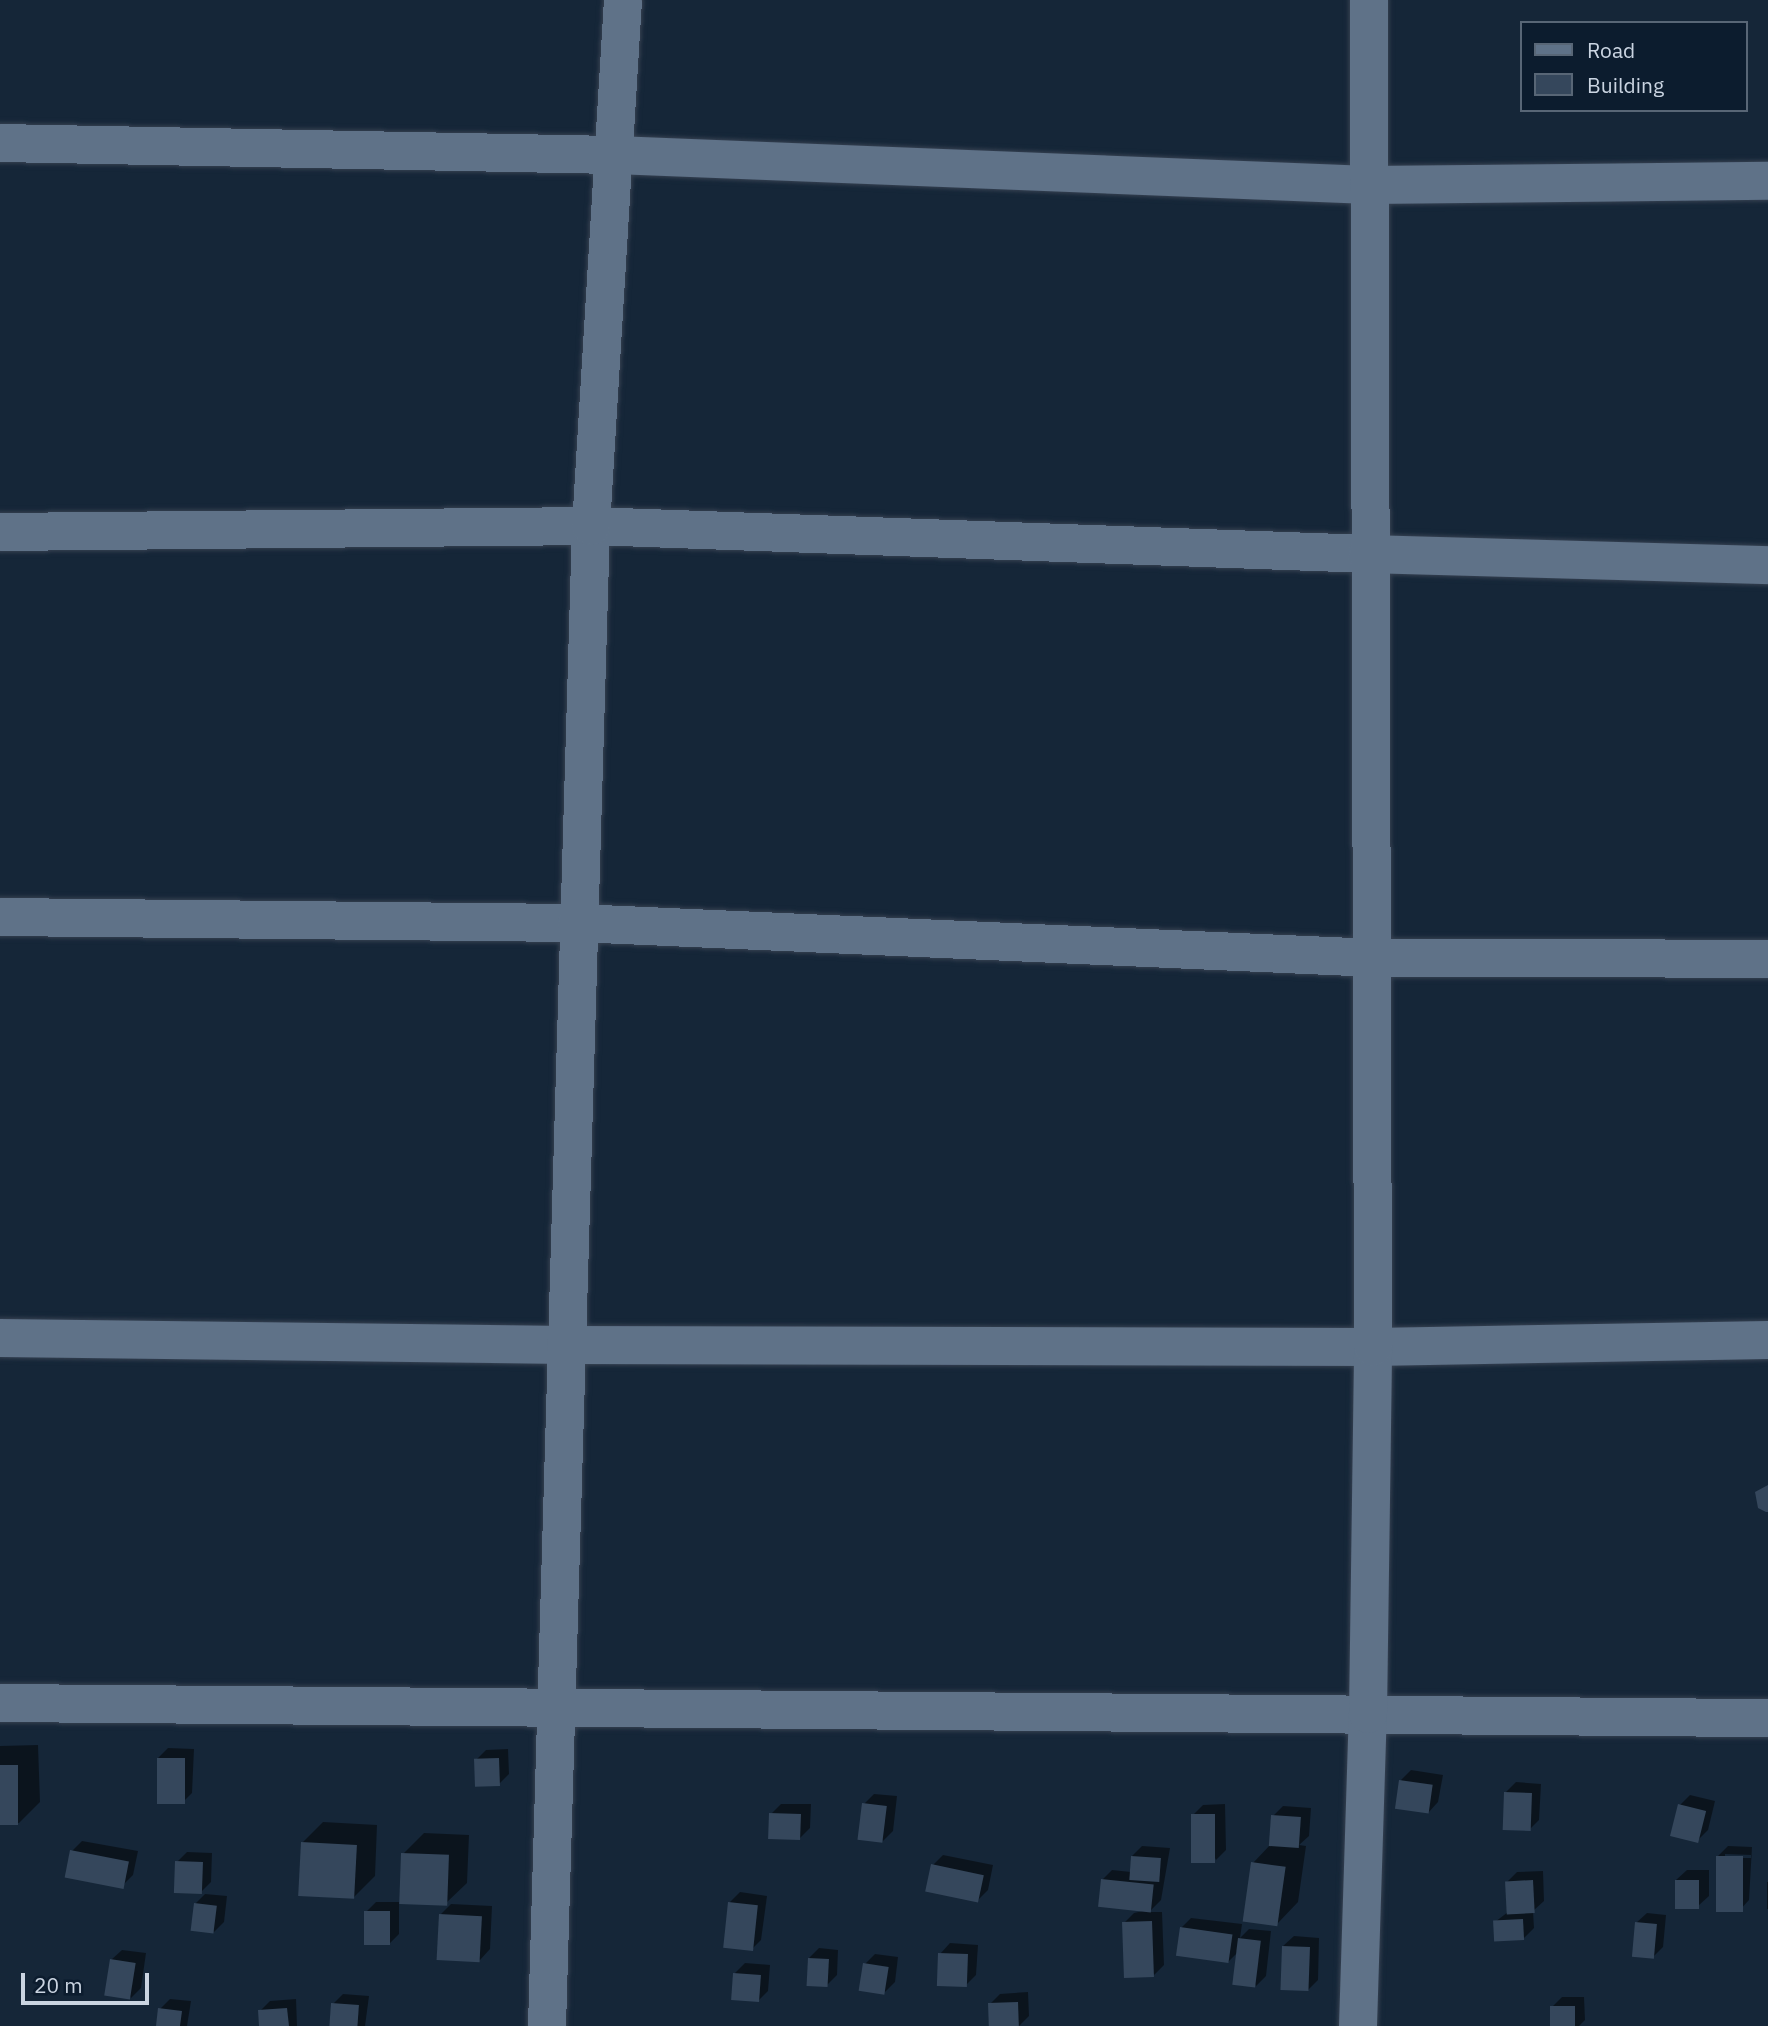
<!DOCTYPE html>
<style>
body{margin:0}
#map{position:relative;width:1768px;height:2026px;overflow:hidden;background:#152638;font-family:"IBM Plex Sans",sans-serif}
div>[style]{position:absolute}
.shadow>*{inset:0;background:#0007;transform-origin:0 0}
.building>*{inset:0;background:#35475c;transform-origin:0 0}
.roads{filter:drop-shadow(0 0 2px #364151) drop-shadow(0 0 2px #364151)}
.street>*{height:38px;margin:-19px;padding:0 19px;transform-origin:19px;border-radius:19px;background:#5f7288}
span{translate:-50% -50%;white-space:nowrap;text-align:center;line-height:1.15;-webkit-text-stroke:6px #0c1c2e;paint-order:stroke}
.legend{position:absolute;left:1520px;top:21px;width:228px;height:91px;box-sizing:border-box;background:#0c1c2e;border:2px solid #586676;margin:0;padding:9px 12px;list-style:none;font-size:21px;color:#cad4e1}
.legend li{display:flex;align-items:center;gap:14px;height:35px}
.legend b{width:35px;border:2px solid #586676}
.scale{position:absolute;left:21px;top:1973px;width:128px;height:32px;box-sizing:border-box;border:4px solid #cad4e1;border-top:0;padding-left:9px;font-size:21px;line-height:24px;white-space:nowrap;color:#cad4e1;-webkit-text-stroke:5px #0c1c2e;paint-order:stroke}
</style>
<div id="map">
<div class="shadow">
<i style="clip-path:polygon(38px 1745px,40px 1802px,19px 1823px,0 1823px,0 1746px)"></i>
<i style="clip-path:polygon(168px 1748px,194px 1749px,192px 1793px,182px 1803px,158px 1758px)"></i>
<i style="clip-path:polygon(508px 1749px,509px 1774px,499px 1784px,476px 1760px,486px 1750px)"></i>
<i style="clip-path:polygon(1411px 1770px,1443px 1775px,1438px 1802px,1428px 1813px,1401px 1780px)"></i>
<i style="clip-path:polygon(1516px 1782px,1541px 1784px,1539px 1820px,1529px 1830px,1506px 1792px)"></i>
<i style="clip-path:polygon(874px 1794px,897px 1796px,893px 1831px,883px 1841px,864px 1804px)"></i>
<i style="clip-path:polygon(1690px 1795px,1715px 1801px,1708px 1830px,1698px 1840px,1680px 1805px)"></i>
<i style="clip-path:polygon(781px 1804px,811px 1804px,810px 1828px,800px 1838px,771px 1814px)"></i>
<i style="clip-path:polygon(1225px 1804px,1226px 1850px,1216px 1860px,1193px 1815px,1203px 1805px)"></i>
<i style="clip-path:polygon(1283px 1806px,1311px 1808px,1309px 1836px,1299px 1845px,1306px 1846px,1298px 1902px,1278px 1923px,1253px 1863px,1271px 1844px,1273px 1816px)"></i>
<i style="clip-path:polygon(323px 1822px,377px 1825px,375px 1876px,354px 1897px,302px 1843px)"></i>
<i style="clip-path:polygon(424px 1833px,469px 1835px,467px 1883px,446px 1903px,399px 1902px,399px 1934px,389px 1944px,366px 1912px,376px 1902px,401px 1902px,403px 1854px)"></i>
<i style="clip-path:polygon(82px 1841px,138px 1851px,133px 1875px,122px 1886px,72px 1851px)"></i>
<i style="clip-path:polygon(1142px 1846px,1170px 1848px,1161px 1900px,1149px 1912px,1162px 1912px,1164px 1965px,1154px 1975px,1124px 1923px,1134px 1913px,1147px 1910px,1102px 1880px,1112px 1870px,1131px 1872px,1132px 1856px)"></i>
<i style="clip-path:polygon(evenodd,1728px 1846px,1752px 1847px,1749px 1900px,1739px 1911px,1718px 1856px,1728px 1846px,1725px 1854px,1751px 1855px,1751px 1858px,1725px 1858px,1725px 1854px)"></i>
<i style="clip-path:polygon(187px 1852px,212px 1853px,211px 1882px,201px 1892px,177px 1862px)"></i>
<i style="clip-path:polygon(943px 1855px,993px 1865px,988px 1890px,978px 1900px,933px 1865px)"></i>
<i style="clip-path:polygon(1687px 1870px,1709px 1870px,1709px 1896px,1698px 1906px,1676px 1880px)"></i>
<i style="clip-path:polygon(1543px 1871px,1544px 1901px,1533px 1911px,1534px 1928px,1524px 1938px,1495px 1922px,1508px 1912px,1507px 1882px,1517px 1872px)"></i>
<i style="left:1768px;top:1882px;width:27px;height:1px;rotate:90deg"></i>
<i style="clip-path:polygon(740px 1892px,767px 1896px,761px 1940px,751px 1950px,730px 1902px)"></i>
<i style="clip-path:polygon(205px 1894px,227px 1896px,224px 1922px,214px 1932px,195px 1904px)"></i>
<i style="clip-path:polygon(451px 1904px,492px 1906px,490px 1949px,480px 1960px,441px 1914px)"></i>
<i style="clip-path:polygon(1647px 1913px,1666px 1915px,1663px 1947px,1653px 1957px,1636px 1923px)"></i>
<i style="clip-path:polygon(1191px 1918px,1242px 1924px,1240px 1938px,1249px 1929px,1271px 1931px,1266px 1976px,1256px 1986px,1238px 1952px,1228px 1962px,1181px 1928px)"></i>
<i style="clip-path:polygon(1294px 1936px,1319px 1938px,1318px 1980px,1308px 1990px,1283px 1946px)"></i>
<i style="clip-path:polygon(950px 1943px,978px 1945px,976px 1975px,966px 1985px,940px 1954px)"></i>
<i style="clip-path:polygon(819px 1948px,838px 1950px,837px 1975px,827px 1985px,809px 1958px)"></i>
<i style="clip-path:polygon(122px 1950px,146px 1953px,141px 1988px,131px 1998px,111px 1960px)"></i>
<i style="clip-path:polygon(875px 1954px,898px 1957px,895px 1982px,885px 1992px,865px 1964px)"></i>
<i style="clip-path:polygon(745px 1963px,770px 1965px,768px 1991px,758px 2001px,735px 1973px)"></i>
<i style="clip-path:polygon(1028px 1992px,1029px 2016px,1019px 2026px,991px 2026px,990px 2004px,1000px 1994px)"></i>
<i style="clip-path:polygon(343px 1994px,369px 1996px,365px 2026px,331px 2026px,333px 2004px)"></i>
<i style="clip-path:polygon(1562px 1997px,1584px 1997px,1585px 2020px,1579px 2026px,1552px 2026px,1552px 2007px)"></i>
<i style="clip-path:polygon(170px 1999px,191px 2001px,187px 2026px,158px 2026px,160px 2009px)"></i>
<i style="clip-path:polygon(296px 1999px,297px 2026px,261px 2026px,260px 2011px,270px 2001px)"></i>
</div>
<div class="building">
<i style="clip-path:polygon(1768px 1485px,1768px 1512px,1766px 1512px,1758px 1508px,1755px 1492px)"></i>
<i style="left:157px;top:1758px;width:28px;height:46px"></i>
<i style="left:499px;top:1758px;width:28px;height:25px;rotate:88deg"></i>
<i style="left:0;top:1765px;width:18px;height:60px"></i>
<i style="left:1399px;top:1780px;width:34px;height:29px;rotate:8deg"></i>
<i style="left:1504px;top:1792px;width:28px;height:38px;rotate:2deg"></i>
<i style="left:862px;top:1803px;width:25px;height:37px;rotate:7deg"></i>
<i style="left:1678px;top:1804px;width:29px;height:33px;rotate:14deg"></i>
<i style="left:769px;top:1813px;width:32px;height:26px;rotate:2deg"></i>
<i style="left:1191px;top:1814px;width:24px;height:49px"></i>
<i style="left:1271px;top:1815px;width:30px;height:31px;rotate:4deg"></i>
<i style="left:301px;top:1842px;width:56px;height:54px;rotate:3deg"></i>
<i style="left:70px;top:1850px;width:60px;height:28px;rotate:11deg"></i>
<i style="left:401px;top:1853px;width:48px;height:51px;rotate:2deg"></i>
<i style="left:1131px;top:1856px;width:30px;height:24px;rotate:4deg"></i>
<i style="left:1716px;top:1856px;width:27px;height:56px"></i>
<i style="left:175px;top:1861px;width:28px;height:32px;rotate:2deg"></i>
<i style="left:1251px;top:1862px;width:35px;height:60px;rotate:8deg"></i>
<i style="left:931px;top:1864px;width:54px;height:28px;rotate:12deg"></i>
<i style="left:1101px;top:1879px;width:53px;height:28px;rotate:6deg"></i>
<i style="left:1533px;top:1880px;width:33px;height:28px;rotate:87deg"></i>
<i style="left:1675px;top:1880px;width:24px;height:29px"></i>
<i style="left:728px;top:1902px;width:30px;height:46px;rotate:6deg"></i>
<i style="left:194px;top:1903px;width:23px;height:28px;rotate:7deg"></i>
<i style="left:364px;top:1911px;width:26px;height:34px"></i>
<i style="left:439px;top:1914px;width:43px;height:46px;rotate:3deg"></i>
<i style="left:1523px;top:1919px;width:21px;height:30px;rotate:87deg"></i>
<i style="left:1152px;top:1921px;width:56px;height:30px;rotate:88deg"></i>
<i style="left:1635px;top:1922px;width:22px;height:35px;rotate:5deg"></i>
<i style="left:1180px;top:1927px;width:53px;height:29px;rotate:8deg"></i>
<i style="left:1238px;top:1938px;width:23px;height:47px;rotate:7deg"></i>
<i style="left:1282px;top:1946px;width:28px;height:44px;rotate:2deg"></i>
<i style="left:938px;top:1953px;width:30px;height:33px;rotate:2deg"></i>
<i style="left:808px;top:1958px;width:21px;height:28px;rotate:3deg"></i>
<i style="left:110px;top:1959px;width:26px;height:37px;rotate:9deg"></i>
<i style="left:863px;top:1963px;width:26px;height:28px;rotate:9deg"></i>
<i style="left:733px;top:1973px;width:28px;height:27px;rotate:4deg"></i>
<i style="left:1018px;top:2002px;width:24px;height:30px;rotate:88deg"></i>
<i style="left:331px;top:2003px;width:28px;height:23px;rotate:4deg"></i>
<i style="left:1575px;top:2006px;width:20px;height:25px;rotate:90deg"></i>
<i style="clip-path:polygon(158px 2008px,182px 2011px,180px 2026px,156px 2026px)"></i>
<i style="clip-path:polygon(287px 2008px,289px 2026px,259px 2026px,258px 2010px)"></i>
</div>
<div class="roads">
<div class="street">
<i style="left:0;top:143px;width:615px;rotate:1.12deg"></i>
<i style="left:615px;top:155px;width:755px;rotate:2.28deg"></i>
<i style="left:1369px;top:185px;width:399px;rotate:-0.6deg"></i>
<i style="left:0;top:532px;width:591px;rotate:-0.58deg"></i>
<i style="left:591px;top:526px;width:778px;rotate:2.06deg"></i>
<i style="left:1368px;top:554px;width:400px;rotate:1.6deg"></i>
<i style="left:0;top:917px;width:577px;rotate:0.6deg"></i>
<i style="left:577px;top:923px;width:798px;rotate:2.51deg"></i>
<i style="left:1374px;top:958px;width:394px;rotate:0.1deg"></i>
<i style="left:0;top:1338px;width:566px;rotate:0.71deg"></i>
<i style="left:566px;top:1345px;width:807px;rotate:0.14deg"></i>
<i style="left:1373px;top:1347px;width:395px;rotate:-1deg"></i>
<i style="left:0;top:1703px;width:1768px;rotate:0.49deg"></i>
<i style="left:547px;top:2026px;width:1501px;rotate:-88.32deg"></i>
<i style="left:591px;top:526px;width:527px;rotate:-86.52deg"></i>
<i style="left:1358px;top:2026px;width:312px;rotate:-88.2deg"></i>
<i style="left:1368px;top:1714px;width:367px;rotate:-89.2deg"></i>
<i style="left:1373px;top:1347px;width:1347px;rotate:-90.17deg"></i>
</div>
</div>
<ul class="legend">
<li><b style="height:9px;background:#5f7288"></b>Road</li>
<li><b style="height:19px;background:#35475c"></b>Building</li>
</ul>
<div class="scale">20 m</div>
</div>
